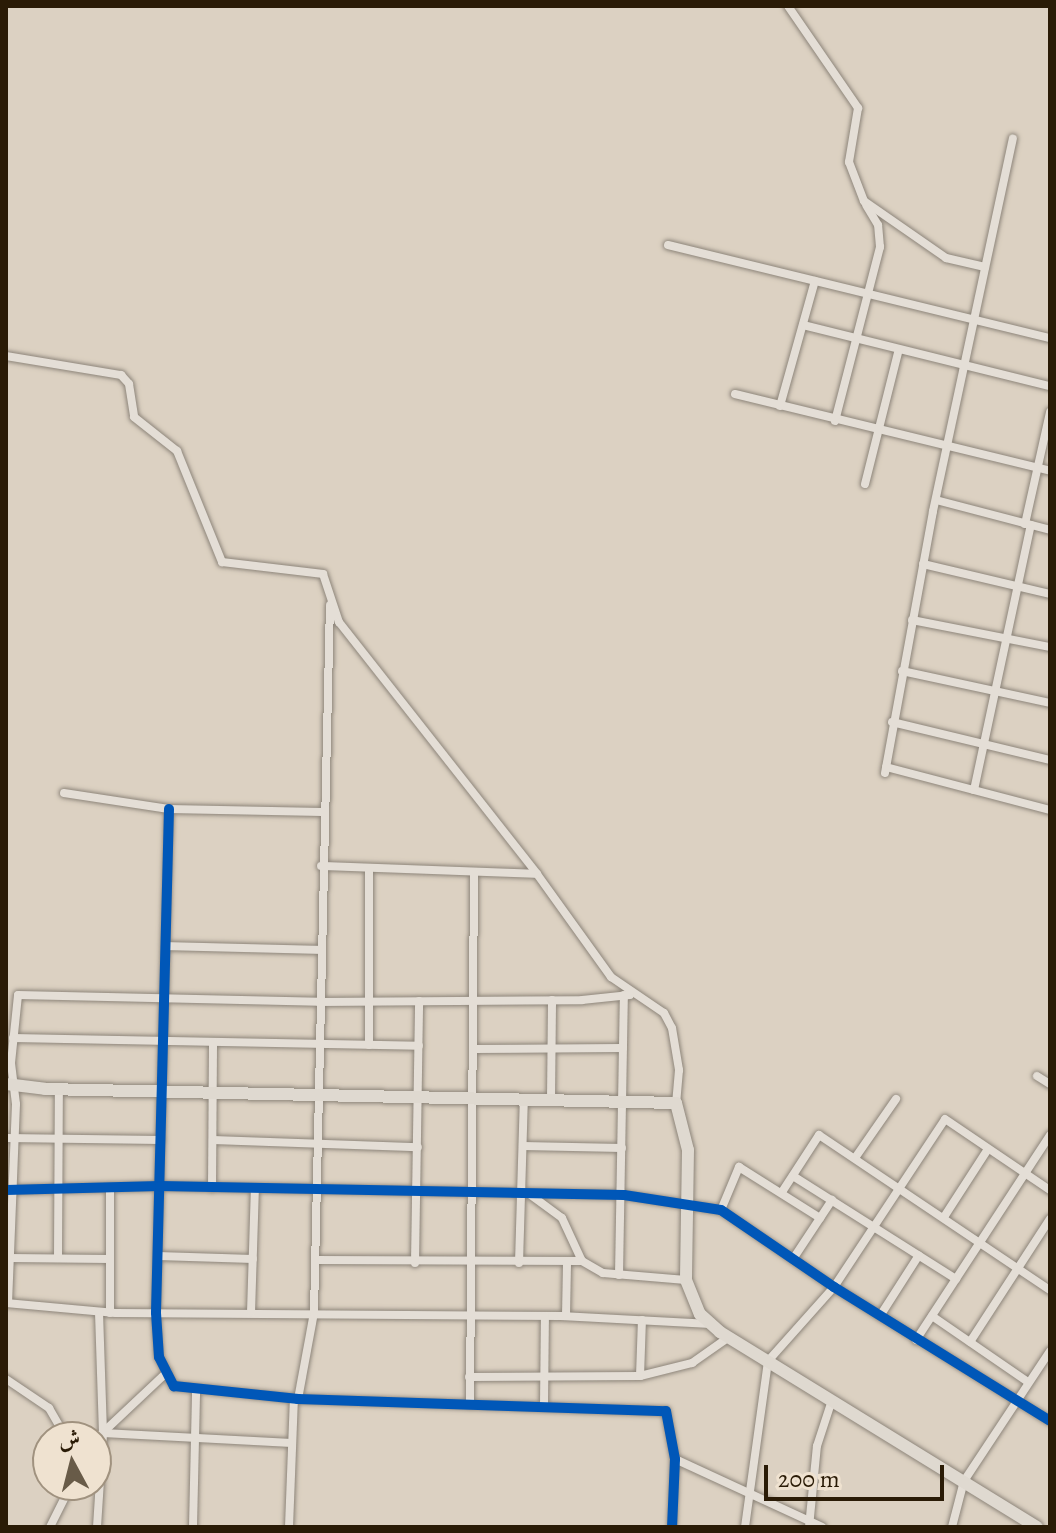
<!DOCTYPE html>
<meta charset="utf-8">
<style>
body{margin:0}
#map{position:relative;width:1056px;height:1533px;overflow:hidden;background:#dcd1c2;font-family:Alegreya,Amiri,serif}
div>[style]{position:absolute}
.roads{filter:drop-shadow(0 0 2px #8d857a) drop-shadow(0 0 2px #8d857a)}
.minor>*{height:8px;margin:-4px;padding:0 4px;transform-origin:4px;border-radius:4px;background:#e4ded6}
.highway>*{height:12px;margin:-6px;padding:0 6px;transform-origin:6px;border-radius:6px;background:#dfd9d0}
.cycleway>*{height:10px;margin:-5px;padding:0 5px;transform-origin:5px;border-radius:5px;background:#0057b8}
span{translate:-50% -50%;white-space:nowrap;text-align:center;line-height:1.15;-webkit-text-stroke:6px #efe2d0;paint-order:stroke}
.frame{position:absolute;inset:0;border:8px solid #2a1b06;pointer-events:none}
.north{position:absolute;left:32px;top:1421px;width:80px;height:80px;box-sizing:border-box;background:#efe2d0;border:2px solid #a0927f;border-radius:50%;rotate:353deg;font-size:22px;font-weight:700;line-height:32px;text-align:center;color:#2a1b06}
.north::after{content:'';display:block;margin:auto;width:28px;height:36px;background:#685b48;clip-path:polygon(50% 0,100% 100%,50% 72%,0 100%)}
.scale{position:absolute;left:764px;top:1465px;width:180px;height:36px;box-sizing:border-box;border:4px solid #2a1b06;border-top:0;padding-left:10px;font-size:24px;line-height:28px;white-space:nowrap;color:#2a1b06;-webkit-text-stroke:6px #efe2d0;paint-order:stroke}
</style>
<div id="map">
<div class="roads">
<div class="minor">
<i style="left:788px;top:6px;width:124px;rotate:55.5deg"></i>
<i style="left:858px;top:108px;width:55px;rotate:99.5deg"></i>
<i style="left:849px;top:162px;width:42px;rotate:69deg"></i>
<i style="left:864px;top:201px;width:100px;rotate:34.8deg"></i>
<i style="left:946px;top:258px;width:40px;rotate:13deg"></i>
<i style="left:668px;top:245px;width:393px;rotate:13.7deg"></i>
<i style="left:803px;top:325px;width:254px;rotate:13.9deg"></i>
<i style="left:6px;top:356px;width:117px;rotate:9.4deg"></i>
<i style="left:121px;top:375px;width:12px;rotate:48deg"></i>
<i style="left:129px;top:384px;width:33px;rotate:81deg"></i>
<i style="left:134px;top:417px;width:55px;rotate:38.3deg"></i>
<i style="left:177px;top:451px;width:120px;rotate:67.9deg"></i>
<i style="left:222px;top:562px;width:102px;rotate:6.8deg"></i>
<i style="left:323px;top:574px;width:51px;rotate:71.6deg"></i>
<i style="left:339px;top:622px;width:320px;rotate:51.8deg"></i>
<i style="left:537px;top:874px;width:127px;rotate:54.3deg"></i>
<i style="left:611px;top:977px;width:64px;rotate:34.2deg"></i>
<i style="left:664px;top:1013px;width:17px;rotate:62deg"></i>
<i style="left:672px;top:1028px;width:43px;rotate:80.5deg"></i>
<i style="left:679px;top:1070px;width:33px;rotate:95deg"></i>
<i style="left:735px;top:394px;width:324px;rotate:13.7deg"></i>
<i style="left:780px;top:406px;width:130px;rotate:-74.4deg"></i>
<i style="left:835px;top:421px;width:180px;rotate:-75.5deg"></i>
<i style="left:880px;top:247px;width:22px;rotate:-95deg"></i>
<i style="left:878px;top:225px;width:23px;rotate:-121deg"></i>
<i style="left:865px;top:484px;width:139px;rotate:-75.9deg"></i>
<i style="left:936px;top:500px;width:118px;rotate:14.7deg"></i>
<i style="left:1025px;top:524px;width:115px;rotate:-77.4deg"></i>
<i style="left:923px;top:564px;width:130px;rotate:13.3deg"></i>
<i style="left:912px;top:620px;width:141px;rotate:11.1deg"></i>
<i style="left:902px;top:671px;width:151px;rotate:12.2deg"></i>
<i style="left:892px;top:722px;width:163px;rotate:13.5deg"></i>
<i style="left:886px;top:767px;width:170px;rotate:14.7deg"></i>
<i style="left:885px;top:773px;width:266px;rotate:-79.6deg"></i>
<i style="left:933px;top:511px;width:381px;rotate:-77.9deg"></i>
<i style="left:974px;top:790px;width:271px;rotate:-77.9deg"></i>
<i style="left:64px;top:793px;width:106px;rotate:8.7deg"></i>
<i style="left:169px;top:809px;width:153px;rotate:1.1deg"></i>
<i style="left:169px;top:809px;width:504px;rotate:91.48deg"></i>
<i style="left:156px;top:1313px;width:44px;rotate:86.1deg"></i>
<i style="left:159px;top:1357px;width:33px;rotate:63deg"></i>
<i style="left:174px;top:1386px;width:125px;rotate:6deg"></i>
<i style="left:298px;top:1399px;width:368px;rotate:1.9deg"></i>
<i style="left:666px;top:1411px;width:49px;rotate:79.4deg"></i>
<i style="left:675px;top:1459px;width:68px;rotate:92.5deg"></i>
<i style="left:321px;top:866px;width:216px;rotate:2.1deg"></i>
<i style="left:369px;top:868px;width:177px;rotate:90deg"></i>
<i style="left:167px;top:946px;width:153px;rotate:1.5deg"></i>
<i style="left:13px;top:1038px;width:406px;rotate:1.1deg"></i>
<i style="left:473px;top:1049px;width:150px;rotate:-0.4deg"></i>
<i style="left:1037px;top:1076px;width:15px;rotate:32deg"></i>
<i style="left:551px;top:1099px;width:99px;rotate:-89.4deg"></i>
<i style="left:6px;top:1138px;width:155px;rotate:0.7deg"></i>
<i style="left:213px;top:1140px;width:205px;rotate:2deg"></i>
<i style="left:523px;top:1146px;width:99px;rotate:1.2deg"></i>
<i style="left:855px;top:1158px;width:72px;rotate:-55.2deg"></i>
<i style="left:793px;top:1176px;width:193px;rotate:32.3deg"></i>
<i style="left:110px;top:1187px;width:126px;rotate:90deg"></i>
<i style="left:212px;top:1188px;width:146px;rotate:-89.6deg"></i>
<i style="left:6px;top:1190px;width:154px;rotate:-1.5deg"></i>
<i style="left:160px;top:1186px;width:464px;rotate:1.1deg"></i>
<i style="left:624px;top:1195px;width:98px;rotate:8.8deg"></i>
<i style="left:721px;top:1210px;width:137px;rotate:34.3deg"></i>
<i style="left:834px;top:1287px;width:254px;rotate:31.8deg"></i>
<i style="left:782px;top:1192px;width:68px;rotate:-57deg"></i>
<i style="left:819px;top:1135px;width:278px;rotate:33.9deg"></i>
<i style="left:528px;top:1193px;width:42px;rotate:36.3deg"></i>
<i style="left:562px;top:1218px;width:47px;rotate:65.1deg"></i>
<i style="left:582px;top:1261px;width:24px;rotate:30deg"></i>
<i style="left:603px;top:1273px;width:83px;rotate:4.8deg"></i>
<i style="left:721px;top:1210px;width:47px;rotate:-67.3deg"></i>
<i style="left:739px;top:1167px;width:96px;rotate:32.2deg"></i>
<i style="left:944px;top:1217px;width:81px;rotate:-57.1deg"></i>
<i style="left:158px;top:1256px;width:95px;rotate:1.8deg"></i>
<i style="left:9px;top:1258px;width:101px;rotate:0.6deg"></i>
<i style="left:58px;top:1258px;width:168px;rotate:-89.7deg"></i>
<i style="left:793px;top:1259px;width:71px;rotate:-56.5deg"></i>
<i style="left:315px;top:1260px;width:267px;rotate:0.2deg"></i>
<i style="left:415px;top:1263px;width:262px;rotate:-89.1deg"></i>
<i style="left:519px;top:1263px;width:165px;rotate:-88.3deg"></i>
<i style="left:619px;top:1275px;width:280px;rotate:-89deg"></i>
<i style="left:6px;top:1303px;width:110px;rotate:5.2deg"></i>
<i style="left:116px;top:1313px;width:445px;rotate:0.4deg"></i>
<i style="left:561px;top:1316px;width:150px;rotate:3.1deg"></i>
<i style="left:8px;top:1303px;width:199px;rotate:-87.7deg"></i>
<i style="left:16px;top:1104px;width:41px;rotate:-97deg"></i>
<i style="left:11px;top:1063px;width:68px;rotate:-84.1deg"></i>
<i style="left:18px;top:995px;width:301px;rotate:1.3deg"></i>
<i style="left:319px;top:1002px;width:263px;rotate:-0.4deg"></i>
<i style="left:582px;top:1000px;width:48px;rotate:-5.9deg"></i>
<i style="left:251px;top:1313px;width:124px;rotate:-88.2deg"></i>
<i style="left:566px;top:1316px;width:54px;rotate:-88.9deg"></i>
<i style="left:880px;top:1316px;width:72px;rotate:-57.4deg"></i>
<i style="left:932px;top:1316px;width:116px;rotate:34.5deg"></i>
<i style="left:916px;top:1340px;width:245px;rotate:-56.8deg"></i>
<i style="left:970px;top:1342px;width:147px;rotate:-57deg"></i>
<i style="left:640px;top:1376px;width:56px;rotate:-88deg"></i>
<i style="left:469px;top:1377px;width:171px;rotate:-0.3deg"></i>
<i style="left:640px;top:1376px;width:54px;rotate:-14deg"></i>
<i style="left:692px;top:1363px;width:45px;rotate:-35.1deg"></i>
<i style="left:6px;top:1379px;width:52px;rotate:34deg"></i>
<i style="left:49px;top:1408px;width:34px;rotate:60deg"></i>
<i style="left:298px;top:1399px;width:87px;rotate:-79.5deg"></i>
<i style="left:314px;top:1313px;width:708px;rotate:-88.71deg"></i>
<i style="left:470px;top:1405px;width:533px;rotate:-89.57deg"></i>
<i style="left:544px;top:1405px;width:89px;rotate:-89.4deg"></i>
<i style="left:103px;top:1433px;width:189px;rotate:3deg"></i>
<i style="left:96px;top:1439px;width:98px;rotate:-43.3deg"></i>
<i style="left:675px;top:1459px;width:162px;rotate:24.8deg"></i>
<i style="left:50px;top:1527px;width:47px;rotate:-63.4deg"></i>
<i style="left:97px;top:1527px;width:94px;rotate:-86.3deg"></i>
<i style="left:103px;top:1433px;width:121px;rotate:-91.9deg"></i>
<i style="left:193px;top:1527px;width:137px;rotate:-88.7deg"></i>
<i style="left:289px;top:1527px;width:128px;rotate:-87.8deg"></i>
<i style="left:745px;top:1527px;width:168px;rotate:-82.1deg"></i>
<i style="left:768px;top:1361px;width:99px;rotate:-48.3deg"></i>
<i style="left:834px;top:1287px;width:201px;rotate:-56.5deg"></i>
<i style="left:945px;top:1119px;width:127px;rotate:34.1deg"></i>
<i style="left:809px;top:1527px;width:81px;rotate:-84.4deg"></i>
<i style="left:817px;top:1446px;width:48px;rotate:-71.9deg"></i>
<i style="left:952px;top:1527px;width:48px;rotate:-75.4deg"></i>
<i style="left:964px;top:1481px;width:156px;rotate:-56.5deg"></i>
</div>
<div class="highway">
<i style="left:6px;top:1084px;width:39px;rotate:7deg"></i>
<i style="left:45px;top:1089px;width:631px;rotate:1.27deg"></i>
<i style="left:676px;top:1103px;width:49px;rotate:75.7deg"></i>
<i style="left:688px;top:1150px;width:130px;rotate:90.9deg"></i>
<i style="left:686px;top:1280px;width:37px;rotate:68deg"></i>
<i style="left:700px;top:1314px;width:27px;rotate:42deg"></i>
<i style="left:720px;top:1332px;width:372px;rotate:31.6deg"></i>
</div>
</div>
<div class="cycleway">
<i style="left:169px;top:809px;width:504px;rotate:91.48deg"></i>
<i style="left:156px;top:1313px;width:44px;rotate:86.1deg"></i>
<i style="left:159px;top:1357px;width:33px;rotate:63deg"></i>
<i style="left:174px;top:1386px;width:125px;rotate:6deg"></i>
<i style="left:298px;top:1399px;width:368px;rotate:1.9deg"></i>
<i style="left:666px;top:1411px;width:49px;rotate:79.4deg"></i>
<i style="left:675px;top:1459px;width:68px;rotate:92.5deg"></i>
<i style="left:6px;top:1190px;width:154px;rotate:-1.5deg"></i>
<i style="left:160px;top:1186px;width:464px;rotate:1.1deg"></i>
<i style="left:624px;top:1195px;width:98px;rotate:8.8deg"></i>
<i style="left:721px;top:1210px;width:137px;rotate:34.3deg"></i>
<i style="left:834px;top:1287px;width:254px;rotate:31.8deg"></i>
</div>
<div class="frame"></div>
<div class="north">ش</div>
<div class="scale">200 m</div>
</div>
